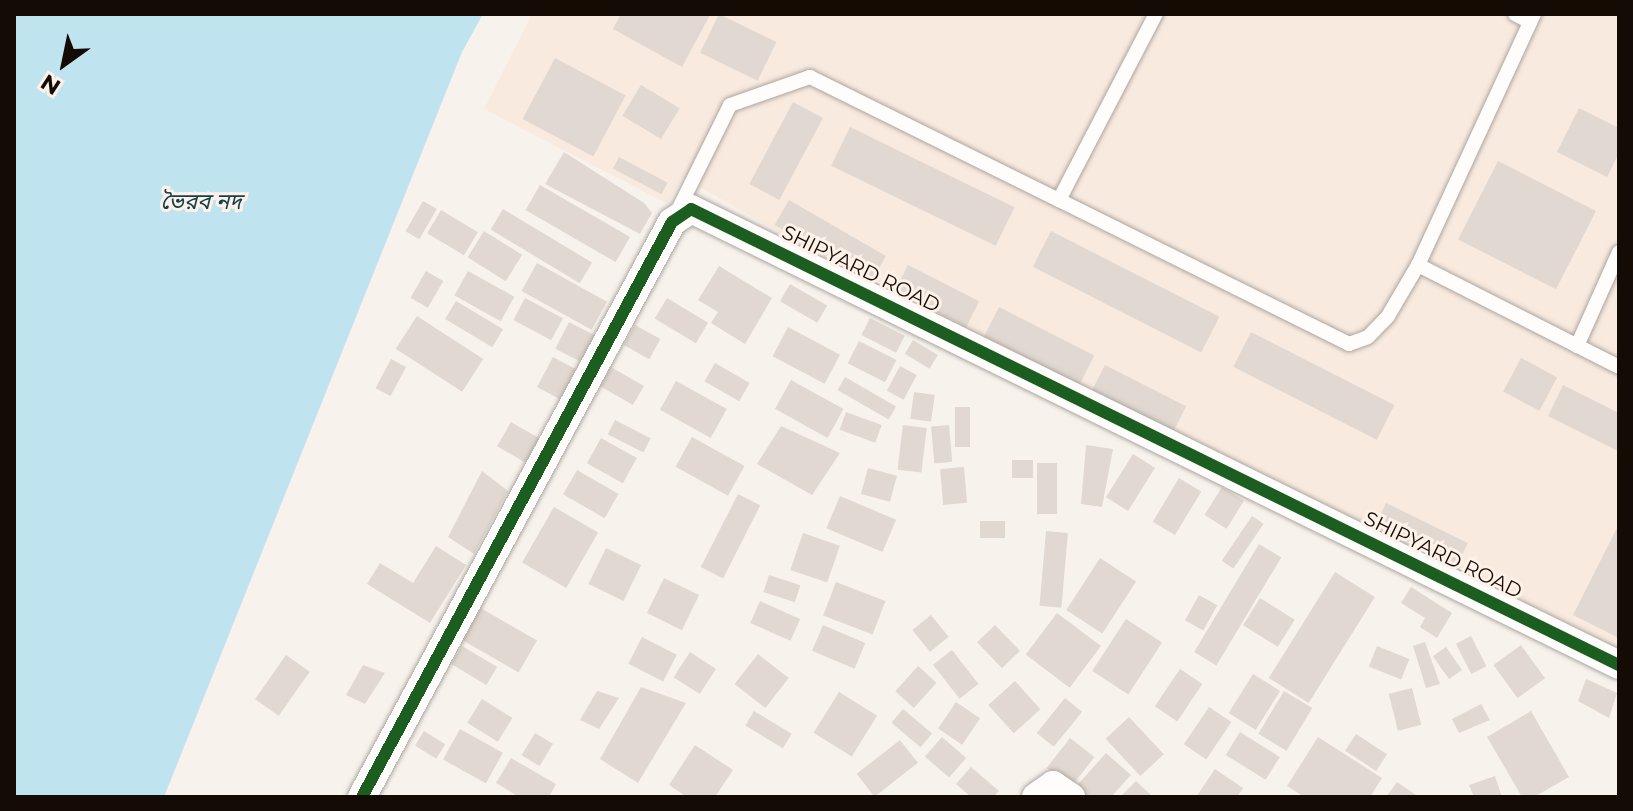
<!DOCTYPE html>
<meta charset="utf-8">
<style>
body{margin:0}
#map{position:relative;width:1633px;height:811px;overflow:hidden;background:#f8f2ed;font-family:Montserrat,"Noto Sans Bengali",sans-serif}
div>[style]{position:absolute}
.built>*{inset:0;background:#f9eadf}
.water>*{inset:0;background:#c0e3f0}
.building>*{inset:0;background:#e1d8d1;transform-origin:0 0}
.roads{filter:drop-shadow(0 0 2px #ada6a0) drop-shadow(0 0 2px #ada6a0)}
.lane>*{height:14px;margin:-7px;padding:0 7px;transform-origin:7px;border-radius:7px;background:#fefdfc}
.street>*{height:28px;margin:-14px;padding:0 14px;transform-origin:14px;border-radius:14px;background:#fefdfc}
.cycleway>*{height:12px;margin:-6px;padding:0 6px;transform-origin:6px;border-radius:6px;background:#1b5e20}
span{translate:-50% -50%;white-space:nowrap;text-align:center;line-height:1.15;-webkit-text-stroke:6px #fdf1e8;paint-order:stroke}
.street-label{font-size:20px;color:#150b05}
.water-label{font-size:22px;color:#134050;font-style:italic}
.frame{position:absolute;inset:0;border:16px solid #150b05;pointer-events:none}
.north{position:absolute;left:24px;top:24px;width:80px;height:80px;-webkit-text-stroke:6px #fdf1e8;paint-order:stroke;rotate:213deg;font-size:22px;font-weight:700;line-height:32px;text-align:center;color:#150b05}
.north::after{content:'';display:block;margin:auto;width:28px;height:36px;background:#150b05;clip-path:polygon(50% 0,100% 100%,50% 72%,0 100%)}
</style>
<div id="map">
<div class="built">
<i style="clip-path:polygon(532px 14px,1619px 14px,1619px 656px,908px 305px,682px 177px,668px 204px,484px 109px)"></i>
</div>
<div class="water">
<i style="clip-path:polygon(14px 14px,483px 14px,462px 52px,164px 797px,14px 797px)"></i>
</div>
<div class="building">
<i style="clip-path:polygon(621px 14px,708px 14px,710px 15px,682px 67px,613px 29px)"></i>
<i style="left:719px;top:14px;width:64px;height:43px;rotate:26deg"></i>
<i style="left:555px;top:58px;width:80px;height:69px;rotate:28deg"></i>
<i style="left:641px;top:85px;width:45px;height:36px;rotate:31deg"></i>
<i style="left:793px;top:102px;width:34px;height:93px;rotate:28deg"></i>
<i style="clip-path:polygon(1579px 108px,1619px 128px,1619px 153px,1607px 177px,1557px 152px)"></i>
<i style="left:850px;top:127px;width:183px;height:43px;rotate:26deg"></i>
<i style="clip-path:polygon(564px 152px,644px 203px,652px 213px,640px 234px,545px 184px)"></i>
<i style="left:619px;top:157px;width:55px;height:13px;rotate:28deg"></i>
<i style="left:1498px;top:161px;width:110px;height:88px;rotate:27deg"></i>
<i style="left:540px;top:185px;width:104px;height:29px;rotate:30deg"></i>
<i style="left:789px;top:200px;width:112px;height:29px;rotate:30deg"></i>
<i style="left:423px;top:201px;width:16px;height:35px;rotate:30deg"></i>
<i style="left:503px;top:209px;width:104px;height:24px;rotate:31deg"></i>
<i style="left:441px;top:210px;width:43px;height:27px;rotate:31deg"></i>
<i style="left:484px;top:231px;width:45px;height:31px;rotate:32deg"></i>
<i style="left:1051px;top:231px;width:189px;height:40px;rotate:27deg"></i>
<i style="left:537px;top:263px;width:80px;height:32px;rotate:29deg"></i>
<i style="left:908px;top:265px;width:80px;height:29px;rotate:27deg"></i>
<i style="clip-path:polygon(719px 266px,772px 298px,745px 344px,711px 323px,718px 312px,698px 300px)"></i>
<i style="left:426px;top:271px;width:20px;height:31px;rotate:30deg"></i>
<i style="left:468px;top:271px;width:53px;height:28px;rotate:29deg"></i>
<i style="left:790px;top:284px;width:43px;height:20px;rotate:30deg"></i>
<i style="left:525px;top:298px;width:43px;height:25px;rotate:28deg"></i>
<i style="left:667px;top:298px;width:48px;height:24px;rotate:31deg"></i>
<i style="left:456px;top:301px;width:55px;height:21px;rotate:31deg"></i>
<i style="left:999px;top:307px;width:107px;height:33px;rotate:27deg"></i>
<i style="left:417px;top:316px;width:79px;height:39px;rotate:33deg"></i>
<i style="left:870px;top:318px;width:39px;height:19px;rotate:27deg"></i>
<i style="left:569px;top:322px;width:29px;height:30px;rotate:27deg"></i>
<i style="left:635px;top:325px;width:29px;height:23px;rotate:29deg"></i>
<i style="left:788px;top:327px;width:59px;height:33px;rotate:28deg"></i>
<i style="left:1251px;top:332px;width:161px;height:39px;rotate:27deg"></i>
<i style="left:913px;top:340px;width:29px;height:16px;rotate:31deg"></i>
<i style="left:859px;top:341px;width:42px;height:25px;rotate:27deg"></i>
<i style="left:553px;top:357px;width:26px;height:34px;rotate:28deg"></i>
<i style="left:1521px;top:358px;width:41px;height:38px;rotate:28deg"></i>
<i style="left:391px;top:359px;width:17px;height:33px;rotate:28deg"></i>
<i style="left:715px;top:363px;width:40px;height:21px;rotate:30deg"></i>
<i style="left:1105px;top:365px;width:91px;height:28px;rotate:27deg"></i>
<i style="left:900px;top:366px;width:19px;height:28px;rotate:28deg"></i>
<i style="left:611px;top:367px;width:38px;height:22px;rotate:30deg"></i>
<i style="left:845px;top:377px;width:59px;height:15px;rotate:30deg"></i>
<i style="left:791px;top:380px;width:60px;height:33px;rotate:29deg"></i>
<i style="left:676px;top:381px;width:58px;height:33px;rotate:29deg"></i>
<i style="clip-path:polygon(1563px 385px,1619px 413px,1618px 451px,1548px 416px)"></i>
<i style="left:914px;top:392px;width:21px;height:27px;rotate:8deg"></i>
<i style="left:955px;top:407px;width:15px;height:40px"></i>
<i style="left:846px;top:412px;width:38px;height:19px;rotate:20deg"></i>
<i style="left:615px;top:420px;width:40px;height:16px;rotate:27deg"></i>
<i style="left:511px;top:422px;width:40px;height:28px;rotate:30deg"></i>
<i style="left:903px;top:425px;width:24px;height:45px;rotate:7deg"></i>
<i style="left:949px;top:425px;width:37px;height:18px;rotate:85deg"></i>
<i style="clip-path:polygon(781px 426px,840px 453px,812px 495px,757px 464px)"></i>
<i style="left:692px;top:437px;width:60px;height:34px;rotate:29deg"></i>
<i style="left:601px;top:438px;width:41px;height:29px;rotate:29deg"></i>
<i style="clip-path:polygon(1086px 445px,1113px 449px,1102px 507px,1081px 504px)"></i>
<i style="left:1133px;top:454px;width:26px;height:51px;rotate:32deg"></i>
<i style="left:1033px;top:460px;width:18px;height:21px;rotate:90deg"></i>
<i style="left:1037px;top:463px;width:20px;height:51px"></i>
<i style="left:964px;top:467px;width:36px;height:24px;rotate:85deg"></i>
<i style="left:868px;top:468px;width:30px;height:27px;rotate:15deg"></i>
<i style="left:577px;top:470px;width:48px;height:28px;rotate:30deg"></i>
<i style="clip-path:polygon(482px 471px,508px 491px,474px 554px,448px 537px)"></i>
<i style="left:1179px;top:478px;width:26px;height:51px;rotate:31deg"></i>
<i style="left:1222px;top:487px;width:26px;height:33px;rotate:32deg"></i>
<i style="left:738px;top:494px;width:25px;height:82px;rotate:27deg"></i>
<i style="left:840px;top:496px;width:61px;height:35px;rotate:23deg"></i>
<i style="left:1386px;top:503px;width:91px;height:25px;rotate:26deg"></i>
<i style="left:554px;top:507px;width:51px;height:64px;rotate:30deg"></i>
<i style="left:1252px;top:516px;width:14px;height:54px;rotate:34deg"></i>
<i style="left:980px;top:521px;width:25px;height:17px"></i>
<i style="clip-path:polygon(1619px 524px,1619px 638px,1573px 615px)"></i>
<i style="left:1046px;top:531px;width:22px;height:75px;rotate:5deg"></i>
<i style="left:803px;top:533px;width:39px;height:39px;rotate:19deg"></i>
<i style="left:1259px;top:544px;width:26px;height:126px;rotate:31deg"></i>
<i style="clip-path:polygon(436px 546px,466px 565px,430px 623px,367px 584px,380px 563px,413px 583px)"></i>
<i style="left:606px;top:548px;width:39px;height:40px;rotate:26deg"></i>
<i style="left:1100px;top:558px;width:43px;height:62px;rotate:33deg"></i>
<i style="left:1335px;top:572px;width:47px;height:125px;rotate:32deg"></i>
<i style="left:769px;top:575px;width:33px;height:18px;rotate:18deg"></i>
<i style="left:664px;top:578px;width:39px;height:39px;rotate:26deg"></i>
<i style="left:836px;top:582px;width:53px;height:36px;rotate:21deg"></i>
<i style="clip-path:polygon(1411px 587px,1452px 613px,1437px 638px,1420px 627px,1425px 618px,1401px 603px)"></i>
<i style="left:1199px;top:595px;width:21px;height:29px;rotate:29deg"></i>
<i style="left:1260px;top:598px;width:41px;height:32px;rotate:32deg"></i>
<i style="left:760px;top:601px;width:44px;height:24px;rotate:24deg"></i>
<i style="left:479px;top:607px;width:67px;height:37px;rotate:30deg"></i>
<i style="left:1057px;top:613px;width:55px;height:52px;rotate:37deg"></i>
<i style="left:931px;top:615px;width:28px;height:24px;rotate:51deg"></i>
<i style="left:1126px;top:619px;width:43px;height:62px;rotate:33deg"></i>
<i style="left:823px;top:625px;width:46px;height:28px;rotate:23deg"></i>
<i style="left:995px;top:625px;width:36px;height:25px;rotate:46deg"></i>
<i style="left:1471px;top:636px;width:34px;height:17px;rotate:63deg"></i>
<i style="left:642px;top:637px;width:39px;height:30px;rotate:27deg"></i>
<i style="clip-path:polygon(1425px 642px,1440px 684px,1426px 688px,1413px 646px)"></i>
<i style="left:1521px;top:645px;width:41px;height:34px;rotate:54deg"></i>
<i style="left:462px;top:646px;width:41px;height:21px;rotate:31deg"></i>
<i style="left:1377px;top:646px;width:35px;height:22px;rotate:22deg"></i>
<i style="left:1446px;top:647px;width:28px;height:16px;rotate:55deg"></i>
<i style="left:952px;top:650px;width:43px;height:24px;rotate:52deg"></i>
<i style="left:690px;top:652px;width:31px;height:30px;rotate:33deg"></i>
<i style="left:758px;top:654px;width:39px;height:38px;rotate:38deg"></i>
<i style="left:286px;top:655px;width:29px;height:54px;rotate:35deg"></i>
<i style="clip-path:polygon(363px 665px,385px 673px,365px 704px,346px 695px)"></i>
<i style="left:918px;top:666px;width:25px;height:34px;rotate:42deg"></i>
<i style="left:1180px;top:669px;width:27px;height:45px;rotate:34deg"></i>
<i style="left:1253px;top:674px;width:32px;height:46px;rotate:32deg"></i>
<i style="clip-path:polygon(1586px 679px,1617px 693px,1609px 718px,1578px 701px)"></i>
<i style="left:1015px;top:681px;width:38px;height:36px;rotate:48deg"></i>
<i style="clip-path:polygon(641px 687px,686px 703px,638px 783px,600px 759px)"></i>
<i style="left:1412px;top:688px;width:38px;height:24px;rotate:76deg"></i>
<i style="clip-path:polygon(597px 691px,619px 698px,599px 729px,580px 720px)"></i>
<i style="left:1284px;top:691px;width:33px;height:50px;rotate:31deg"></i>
<i style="left:839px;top:692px;width:45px;height:48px;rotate:32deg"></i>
<i style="left:1065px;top:698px;width:22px;height:45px;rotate:39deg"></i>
<i style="left:482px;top:699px;width:36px;height:28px;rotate:32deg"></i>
<i style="left:956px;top:702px;width:29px;height:32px;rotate:34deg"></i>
<i style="clip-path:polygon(1481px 704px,1490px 720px,1459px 733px,1452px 719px)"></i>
<i style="left:1209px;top:707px;width:27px;height:45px;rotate:34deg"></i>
<i style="left:903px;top:709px;width:38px;height:18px;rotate:40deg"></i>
<i style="left:754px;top:711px;width:44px;height:17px;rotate:31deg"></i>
<i style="clip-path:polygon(1531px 711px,1569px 777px,1534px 797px,1522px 797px,1487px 737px)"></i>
<i style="left:1129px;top:717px;width:51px;height:32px;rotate:47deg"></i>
<i style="left:460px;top:729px;width:49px;height:35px;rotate:29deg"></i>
<i style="left:424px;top:731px;width:25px;height:17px;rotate:32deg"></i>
<i style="left:1240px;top:732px;width:47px;height:27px;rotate:32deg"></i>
<i style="left:535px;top:733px;width:21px;height:26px;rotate:31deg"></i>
<i style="left:1356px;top:734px;width:37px;height:20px;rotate:33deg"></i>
<i style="left:942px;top:737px;width:32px;height:26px;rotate:41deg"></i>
<i style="clip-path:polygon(1318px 737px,1382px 778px,1370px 797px,1304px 797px,1287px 786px)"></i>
<i style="left:1070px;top:738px;width:31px;height:38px;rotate:38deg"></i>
<i style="left:900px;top:740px;width:29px;height:55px;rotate:52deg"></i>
<i style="clip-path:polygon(695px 745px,733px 770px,715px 797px,687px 797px,669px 785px)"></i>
<i style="clip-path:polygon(1106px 753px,1131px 775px,1111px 797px,1079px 797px,1072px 791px)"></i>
<i style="clip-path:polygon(511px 758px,556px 784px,549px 797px,519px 797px,496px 783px)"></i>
<i style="clip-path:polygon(971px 767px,999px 791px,993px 797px,971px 797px,956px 784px)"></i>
<i style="clip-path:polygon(1215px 769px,1243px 788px,1237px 797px,1196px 797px)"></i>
<i style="clip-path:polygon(1495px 776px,1502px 797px,1474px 797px,1469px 785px)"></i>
<i style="clip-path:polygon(1136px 781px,1153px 797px,1120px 797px)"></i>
<i style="clip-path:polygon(1397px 782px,1419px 797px,1386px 797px)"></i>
</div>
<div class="roads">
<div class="lane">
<i style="left:1515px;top:14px;width:17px;rotate:28deg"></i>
<i style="left:1059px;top:200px;width:324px;rotate:26.4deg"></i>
<i style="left:1349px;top:344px;width:20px;rotate:-20deg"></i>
<i style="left:1368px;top:337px;width:29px;rotate:-46deg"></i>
<i style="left:1388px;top:316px;width:59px;rotate:-59.5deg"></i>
<i style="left:1418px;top:265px;width:277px;rotate:-65.2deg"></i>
<i style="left:677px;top:212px;width:119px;rotate:-63.6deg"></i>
<i style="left:730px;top:105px;width:85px;rotate:-19.3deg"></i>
<i style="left:810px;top:77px;width:278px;rotate:26.3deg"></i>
<i style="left:1059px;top:200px;width:210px;rotate:-62.5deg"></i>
<i style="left:1418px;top:265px;width:225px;rotate:26.9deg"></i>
<i style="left:1577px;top:346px;width:103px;rotate:-65.9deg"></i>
</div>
<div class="street">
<i style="left:362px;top:797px;width:653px;rotate:-61.67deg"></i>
<i style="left:672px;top:222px;width:23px;rotate:-34deg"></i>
<i style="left:691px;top:209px;width:1034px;rotate:26.17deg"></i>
<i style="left:1036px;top:797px;width:21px;rotate:-35deg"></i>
<i style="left:1053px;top:785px;width:22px;rotate:34deg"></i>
</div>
</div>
<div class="cycleway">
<i style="left:362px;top:797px;width:653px;rotate:-61.67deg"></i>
<i style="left:672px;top:222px;width:23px;rotate:-34deg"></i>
<i style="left:691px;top:209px;width:1034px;rotate:26.17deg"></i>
</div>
<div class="street-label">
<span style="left:861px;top:269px;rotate:26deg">SHIPYARD ROAD</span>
<span style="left:1443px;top:555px;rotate:26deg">SHIPYARD ROAD</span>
</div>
<div class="water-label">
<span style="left:201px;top:202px">ভৈরব নদ</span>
</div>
<div class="frame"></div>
<div class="north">N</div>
</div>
